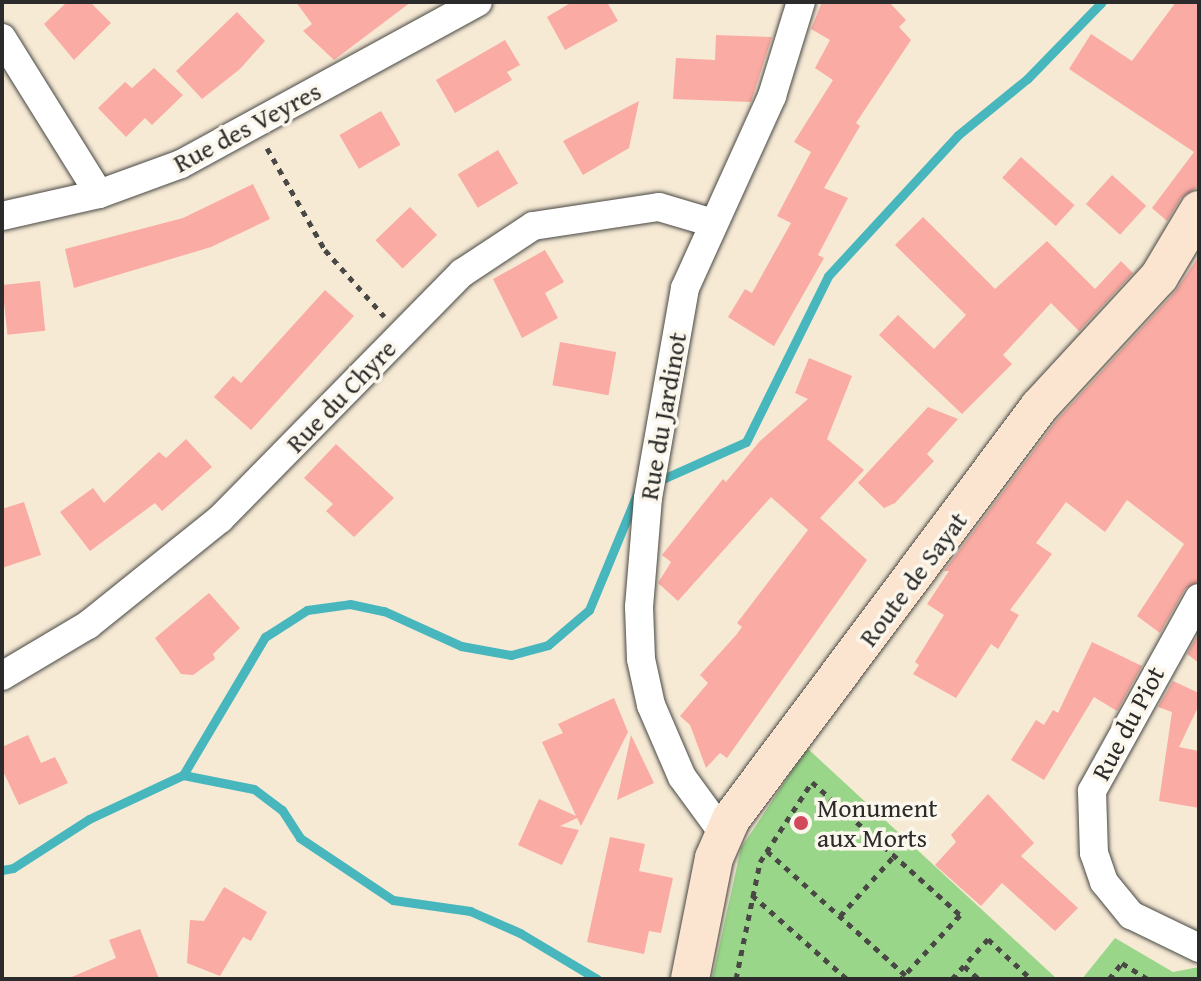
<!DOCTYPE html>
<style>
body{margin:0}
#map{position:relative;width:1201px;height:981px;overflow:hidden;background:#f6ead5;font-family:"Gentium Book Plus",serif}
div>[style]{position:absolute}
.green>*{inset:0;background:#99d68a}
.stream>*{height:9px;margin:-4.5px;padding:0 4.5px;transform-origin:4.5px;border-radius:4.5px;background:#47b7bd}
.building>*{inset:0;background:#faaba3;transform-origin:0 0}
.path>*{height:5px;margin-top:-2.5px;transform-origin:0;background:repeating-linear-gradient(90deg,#494844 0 6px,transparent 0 12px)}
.roads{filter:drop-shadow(0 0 2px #494844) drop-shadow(0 0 2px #494844)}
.street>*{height:28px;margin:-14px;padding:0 14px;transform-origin:14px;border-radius:14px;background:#fff}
.secondary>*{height:38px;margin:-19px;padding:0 19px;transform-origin:19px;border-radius:19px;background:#fce5d0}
.dots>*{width:22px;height:22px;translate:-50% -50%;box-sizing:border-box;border:4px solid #fbf7ec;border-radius:50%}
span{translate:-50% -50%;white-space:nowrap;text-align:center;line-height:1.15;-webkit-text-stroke:7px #fbf7ec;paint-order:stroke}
.street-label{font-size:26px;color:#2b2b2b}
.poi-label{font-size:26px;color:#2b2b2b}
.left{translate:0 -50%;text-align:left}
.frame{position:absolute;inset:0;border:4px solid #2b2b2b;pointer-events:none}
</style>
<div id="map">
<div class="green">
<i style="clip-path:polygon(807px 748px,1057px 979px,712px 979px,741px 848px)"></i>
<i style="clip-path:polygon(1115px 938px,1173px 972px,1199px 967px,1199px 979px,1082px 979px)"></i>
</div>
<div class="stream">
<i style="left:656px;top:482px;width:98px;rotate:-24deg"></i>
<i style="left:746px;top:442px;width:185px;rotate:-63.7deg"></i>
<i style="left:828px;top:276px;width:192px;rotate:-47.3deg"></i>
<i style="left:958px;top:135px;width:89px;rotate:-39.1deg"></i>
<i style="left:1027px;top:79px;width:107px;rotate:-45.8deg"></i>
<i style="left:183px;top:775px;width:72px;rotate:11.2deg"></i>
<i style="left:254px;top:789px;width:35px;rotate:37deg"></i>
<i style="left:282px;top:810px;width:33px;rotate:57deg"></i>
<i style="left:300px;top:838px;width:112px;rotate:33.7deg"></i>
<i style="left:393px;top:900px;width:78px;rotate:8.1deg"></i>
<i style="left:470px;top:911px;width:55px;rotate:23.7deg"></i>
<i style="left:520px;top:933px;width:90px;rotate:30.9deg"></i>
<i style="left:2px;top:870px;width:11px;rotate:-10deg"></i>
<i style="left:13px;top:868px;width:90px;rotate:-32.8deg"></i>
<i style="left:89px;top:819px;width:104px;rotate:-25.1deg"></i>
<i style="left:183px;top:775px;width:161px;rotate:-59.3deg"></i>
<i style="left:265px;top:637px;width:50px;rotate:-32.7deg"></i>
<i style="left:307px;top:610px;width:43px;rotate:-7.9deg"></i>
<i style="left:350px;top:604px;width:35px;rotate:12deg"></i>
<i style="left:384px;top:611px;width:85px;rotate:24.4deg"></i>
<i style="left:461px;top:646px;width:51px;rotate:10.2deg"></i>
<i style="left:511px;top:655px;width:38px;rotate:-15deg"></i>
<i style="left:548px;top:645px;width:54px;rotate:-40.5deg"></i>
<i style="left:589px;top:610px;width:126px;rotate:-67.5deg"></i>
</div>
<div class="building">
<i style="clip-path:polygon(67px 2px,90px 2px,111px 23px,74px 60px,44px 24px)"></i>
<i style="clip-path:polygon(296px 2px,411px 2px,334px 60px,303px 31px,312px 24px)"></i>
<i style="clip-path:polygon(572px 2px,607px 2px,618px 21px,565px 50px,547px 17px)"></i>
<i style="clip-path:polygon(822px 2px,889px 2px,906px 20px,899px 27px,911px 40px,856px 123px,860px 126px,824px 188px,848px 198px,818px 255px,824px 258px,774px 346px,728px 317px,745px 289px,752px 293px,791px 223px,777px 216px,811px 152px,794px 142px,833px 80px,815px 68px,830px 40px,811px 29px)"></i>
<i style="clip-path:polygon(1176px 2px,1199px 2px,1199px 186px,1181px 198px,1167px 221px,1152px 208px,1194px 152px,1069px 69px,1091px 34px,1132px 61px)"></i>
<i style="clip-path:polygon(237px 12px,265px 41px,240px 69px,202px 99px,176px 71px)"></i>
<i style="clip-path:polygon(716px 35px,772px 37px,751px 102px,673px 99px,676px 58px,715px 60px)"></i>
<i style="clip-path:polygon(505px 40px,520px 65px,507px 72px,512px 80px,455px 113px,436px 80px)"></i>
<i style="clip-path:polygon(154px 68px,183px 95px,152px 125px,145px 118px,126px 137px,98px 108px,125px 82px,132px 88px)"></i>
<i style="clip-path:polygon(639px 101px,629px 148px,583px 175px,563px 141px)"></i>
<i style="left:381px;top:111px;width:39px;height:48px;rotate:60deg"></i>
<i style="left:498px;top:150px;width:39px;height:47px;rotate:59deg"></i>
<i style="left:1021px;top:157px;width:72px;height:28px;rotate:42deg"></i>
<i style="left:1112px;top:175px;width:46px;height:39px;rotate:42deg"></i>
<i style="clip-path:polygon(253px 184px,270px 219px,211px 247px,74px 288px,65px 249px,183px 218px)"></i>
<i style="left:410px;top:207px;width:39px;height:48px;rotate:46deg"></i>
<i style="clip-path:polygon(923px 217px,995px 289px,1047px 241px,1095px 289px,1121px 261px,1133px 273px,1079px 331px,1051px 303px,1003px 355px,1012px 364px,962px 414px,879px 335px,898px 315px,934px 349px,966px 315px,895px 245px)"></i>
<i style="clip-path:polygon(545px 250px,564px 282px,545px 293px,558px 318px,522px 338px,493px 279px)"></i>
<i style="clip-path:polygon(1199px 256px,1199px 581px,1185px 589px,1160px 633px,1137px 616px,1184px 544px,1127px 500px,1105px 532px,1066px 502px,1036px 543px,1052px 554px,1010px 610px,1019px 615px,998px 649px,991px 644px,956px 698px,913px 674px,919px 665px,915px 662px,944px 615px,927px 604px,949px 571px,944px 571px,1056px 421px,1175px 292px)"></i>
<i style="left:40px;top:281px;width:50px;height:38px;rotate:84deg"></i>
<i style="clip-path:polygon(325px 290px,354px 316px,251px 430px,214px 397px,233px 376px,241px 383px)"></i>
<i style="left:560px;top:342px;width:57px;height:44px;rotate:10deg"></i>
<i style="clip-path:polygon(809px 358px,852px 376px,827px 439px,864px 470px,820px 518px,867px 560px,727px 758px,720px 753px,706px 768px,690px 725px,680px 716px,708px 683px,700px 675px,737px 634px,742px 627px,737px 623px,808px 530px,771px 497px,678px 601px,658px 583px,671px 562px,662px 555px,723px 479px,726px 482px,760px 441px,808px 399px,795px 393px)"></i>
<i style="clip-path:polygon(928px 407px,958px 419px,927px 454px,934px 461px,895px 503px,884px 508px,858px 483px)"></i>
<i style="clip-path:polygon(186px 439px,212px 467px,162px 511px,155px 503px,90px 551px,60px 512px,93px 488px,104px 503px,159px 452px,166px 458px)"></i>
<i style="clip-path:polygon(336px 444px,394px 498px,354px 537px,326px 511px,333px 504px,304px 478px)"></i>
<i style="clip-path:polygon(24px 502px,41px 555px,2px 568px,2px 509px)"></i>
<i style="clip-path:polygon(209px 593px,240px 628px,213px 654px,215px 659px,193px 675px,181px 674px,155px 638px)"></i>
<i style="clip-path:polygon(1199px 633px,1199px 663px,1187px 654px)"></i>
<i style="clip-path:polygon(1092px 642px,1142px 666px,1117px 711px,1094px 697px,1044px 780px,1011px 760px,1036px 720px,1044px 725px,1053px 710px,1058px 713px)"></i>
<i style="clip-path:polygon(1173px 681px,1199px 693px,1199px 705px,1179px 747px,1199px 751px,1199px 808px,1159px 801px,1172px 712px,1158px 707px)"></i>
<i style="clip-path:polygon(614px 698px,628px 732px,581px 826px,577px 818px,560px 826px,579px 830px,562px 865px,518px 845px,539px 799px,576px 816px,542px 742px,563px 733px,558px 724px)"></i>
<i style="clip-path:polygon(28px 735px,41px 763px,55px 757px,68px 783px,19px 805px,2px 769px,2px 747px)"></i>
<i style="clip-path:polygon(631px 735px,654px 783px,617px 800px)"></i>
<i style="clip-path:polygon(988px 794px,1034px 843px,1021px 856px,1078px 908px,1055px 931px,1002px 883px,981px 906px,935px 865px,956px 842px,951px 835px)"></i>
<i style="clip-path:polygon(610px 837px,645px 844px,639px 871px,673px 878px,661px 933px,649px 931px,644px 954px,587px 942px)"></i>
<i style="clip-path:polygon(224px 887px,267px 912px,251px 941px,243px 937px,220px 976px,187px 963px,190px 920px,204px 921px)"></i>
<i style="clip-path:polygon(140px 929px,159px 979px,67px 979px,116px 958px,109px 940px)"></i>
</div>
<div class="path">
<i style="left:267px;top:148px;width:117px;rotate:60.4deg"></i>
<i style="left:325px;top:250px;width:89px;rotate:48.2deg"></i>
<i style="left:767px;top:851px;width:186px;rotate:41.9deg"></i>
<i style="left:752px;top:895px;width:127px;rotate:41.5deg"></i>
<i style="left:840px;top:916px;width:81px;rotate:-48deg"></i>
<i style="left:964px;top:966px;width:20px;rotate:41deg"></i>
<i style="left:736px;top:979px;width:119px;rotate:-78.4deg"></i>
<i style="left:760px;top:862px;width:95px;rotate:-57deg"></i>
<i style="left:812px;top:782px;width:199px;rotate:41.9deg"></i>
<i style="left:960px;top:915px;width:87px;rotate:132.7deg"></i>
<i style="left:952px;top:979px;width:54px;rotate:-48deg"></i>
<i style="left:988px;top:939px;width:59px;rotate:42.9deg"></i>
<i style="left:1109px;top:979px;width:21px;rotate:-51deg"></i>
<i style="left:1122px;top:963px;width:31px;rotate:32deg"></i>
</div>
<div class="roads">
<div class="street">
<i style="left:2px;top:38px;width:184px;rotate:58.1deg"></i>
<i style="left:2px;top:216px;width:99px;rotate:-12.8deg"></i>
<i style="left:99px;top:194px;width:87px;rotate:-20.1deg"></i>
<i style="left:181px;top:164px;width:338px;rotate:-28.6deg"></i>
<i style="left:1199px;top:598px;width:221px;rotate:119deg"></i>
<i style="left:1092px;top:791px;width:62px;rotate:88.2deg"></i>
<i style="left:1094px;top:853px;width:31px;rotate:71deg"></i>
<i style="left:1104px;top:882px;width:43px;rotate:50.7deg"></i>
<i style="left:1131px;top:915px;width:76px;rotate:25.9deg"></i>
<i style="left:2px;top:676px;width:100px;rotate:-30.7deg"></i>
<i style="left:88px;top:625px;width:169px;rotate:-38.8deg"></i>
<i style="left:220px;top:519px;width:345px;rotate:-45.5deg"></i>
<i style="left:462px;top:273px;width:85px;rotate:-33.5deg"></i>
<i style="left:533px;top:226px;width:127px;rotate:-8.6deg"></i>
<i style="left:659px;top:207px;width:56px;rotate:16.5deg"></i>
<i style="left:723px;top:833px;width:69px;rotate:-126.2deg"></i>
<i style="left:682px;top:777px;width:78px;rotate:-113.3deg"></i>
<i style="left:651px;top:705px;width:47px;rotate:-102.3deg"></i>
<i style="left:641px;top:659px;width:52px;rotate:-92.2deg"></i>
<i style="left:639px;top:607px;width:109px;rotate:-85.3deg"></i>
<i style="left:648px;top:498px;width:213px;rotate:-80deg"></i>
<i style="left:685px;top:288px;width:211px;rotate:-65.6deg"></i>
<i style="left:772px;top:96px;width:98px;rotate:-72.9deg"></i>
</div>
<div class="secondary">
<i style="left:690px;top:979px;width:123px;rotate:-78.8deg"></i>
<i style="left:714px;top:858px;width:43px;rotate:-66.4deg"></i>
<i style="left:731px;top:819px;width:514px;rotate:-53.22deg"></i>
<i style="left:1039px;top:407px;width:177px;rotate:-47.3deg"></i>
<i style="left:1159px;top:277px;width:78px;rotate:-59.2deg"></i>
</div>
</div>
<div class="dots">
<i style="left:801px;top:823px;background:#d1495b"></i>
</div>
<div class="street-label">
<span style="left:247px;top:127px;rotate:-28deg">Rue des Veyres</span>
<span style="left:341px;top:396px;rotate:-46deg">Rue du Chyre</span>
<span style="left:663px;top:416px;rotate:-80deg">Rue du Jardinot</span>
<span style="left:913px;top:579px;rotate:-53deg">Route de Sayat</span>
<span style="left:1128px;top:723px;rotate:-62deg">Rue du Piot</span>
</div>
<div class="poi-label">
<span class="left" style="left:817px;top:823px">Monument<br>aux Morts</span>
</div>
<div class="frame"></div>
</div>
